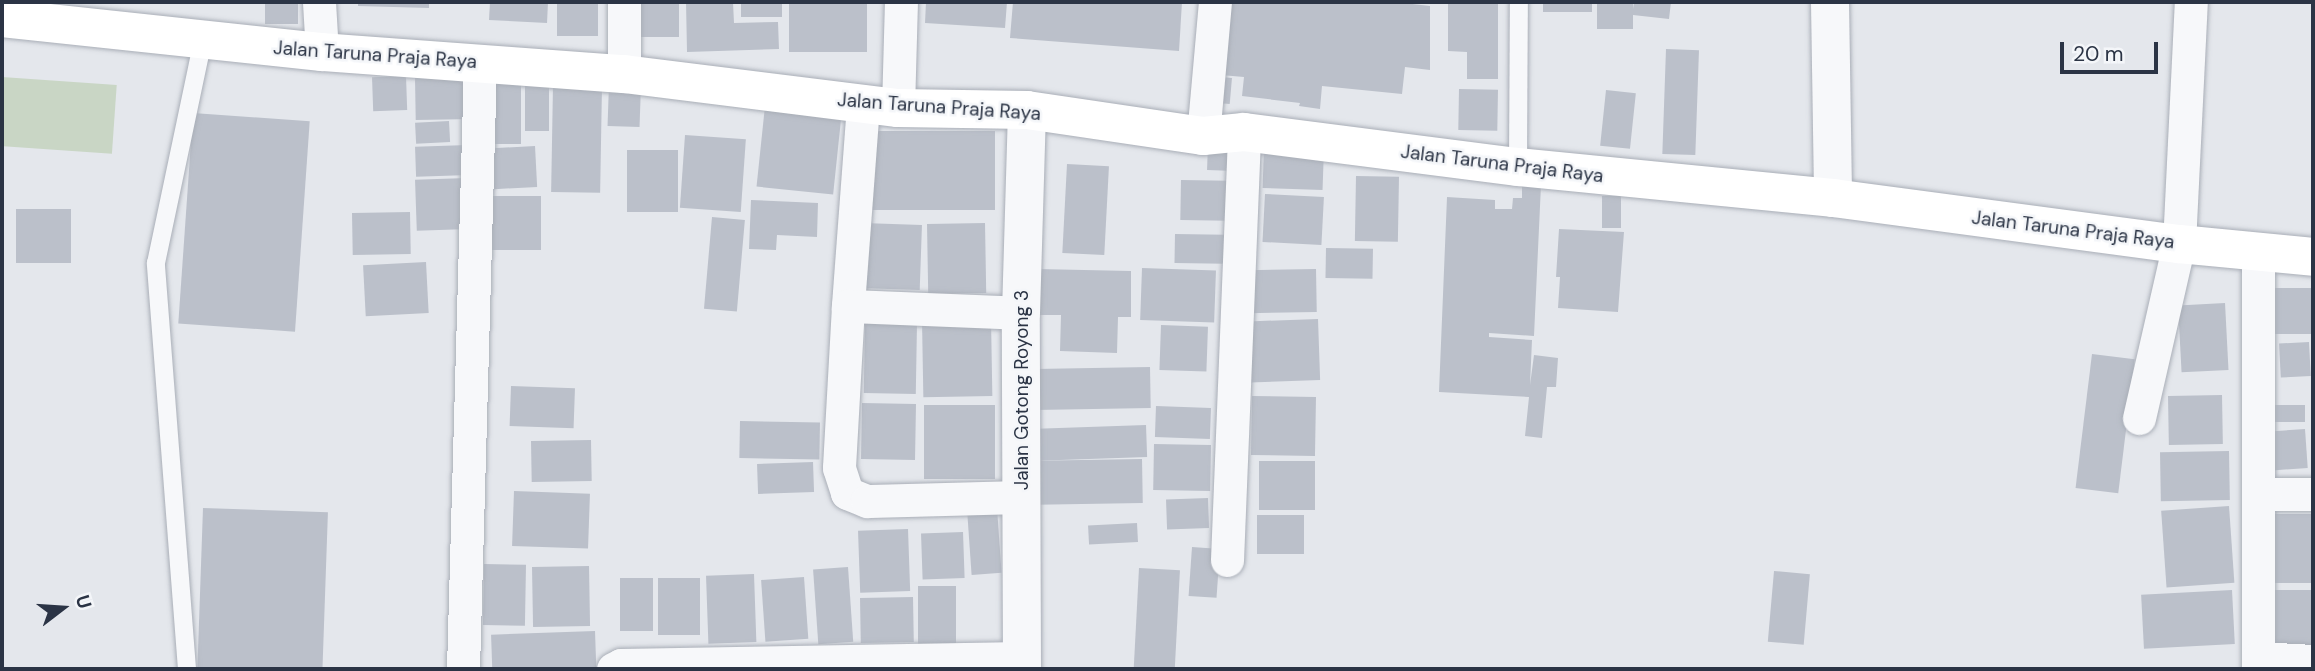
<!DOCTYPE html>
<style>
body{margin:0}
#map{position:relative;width:2315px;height:671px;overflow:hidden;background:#e4e7ec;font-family:"DM Sans",sans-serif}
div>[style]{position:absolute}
.green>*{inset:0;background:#c9d6c5;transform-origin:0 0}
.building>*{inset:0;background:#bbc0ca;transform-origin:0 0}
.roads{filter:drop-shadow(0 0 2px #a9aeb7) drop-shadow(0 0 2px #a9aeb7)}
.service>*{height:18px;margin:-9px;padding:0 9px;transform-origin:9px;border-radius:9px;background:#f7f8fa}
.minor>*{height:33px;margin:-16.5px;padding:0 16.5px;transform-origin:16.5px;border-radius:16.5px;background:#f7f8fa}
.tertiary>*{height:38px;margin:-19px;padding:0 19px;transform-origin:19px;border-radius:19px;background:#f7f8fa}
.secondary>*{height:38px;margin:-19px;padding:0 19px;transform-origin:19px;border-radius:19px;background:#fff}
span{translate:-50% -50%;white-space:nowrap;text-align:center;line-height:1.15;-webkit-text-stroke:5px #f4f6f9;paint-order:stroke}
.street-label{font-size:19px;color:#2b3445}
.frame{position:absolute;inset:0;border:4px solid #2b3445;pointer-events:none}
.north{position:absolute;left:28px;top:573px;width:70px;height:70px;-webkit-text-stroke:5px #f4f6f9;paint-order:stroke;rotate:73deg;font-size:19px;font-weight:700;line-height:28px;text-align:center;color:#2b3445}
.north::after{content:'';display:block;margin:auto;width:24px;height:32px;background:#2b3445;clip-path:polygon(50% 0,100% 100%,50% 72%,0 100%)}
.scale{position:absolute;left:2060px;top:42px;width:98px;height:32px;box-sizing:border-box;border:4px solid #2b3445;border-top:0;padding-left:9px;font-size:21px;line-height:24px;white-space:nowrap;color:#2b3445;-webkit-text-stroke:5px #f4f6f9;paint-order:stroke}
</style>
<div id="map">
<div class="green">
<i style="left:2px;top:77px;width:115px;height:69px;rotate:4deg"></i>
</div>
<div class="building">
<i style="left:265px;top:2px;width:33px;height:22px"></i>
<i style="clip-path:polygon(358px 2px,429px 2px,429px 8px,358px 6px)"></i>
<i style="clip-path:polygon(490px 2px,548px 2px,547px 23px,489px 20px)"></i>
<i style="left:557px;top:2px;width:41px;height:34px"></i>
<i style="left:630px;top:2px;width:49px;height:35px"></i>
<i style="clip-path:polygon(686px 2px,733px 2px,734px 23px,778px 22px,779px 49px,687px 52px)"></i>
<i style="left:741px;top:2px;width:41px;height:15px"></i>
<i style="left:789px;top:2px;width:78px;height:50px"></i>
<i style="clip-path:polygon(926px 2px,1007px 2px,1005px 28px,925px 23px)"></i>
<i style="clip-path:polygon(1013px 2px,1182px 2px,1179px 51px,1010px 38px)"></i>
<i style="clip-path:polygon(1229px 2px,1395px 2px,1430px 6px,1430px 70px,1405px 67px,1402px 94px,1322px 86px,1320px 109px,1299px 106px,1300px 103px,1242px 96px,1244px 77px,1221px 75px)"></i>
<i style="clip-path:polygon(1448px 2px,1498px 2px,1498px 79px,1467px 79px,1467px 52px,1448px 51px)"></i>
<i style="left:1543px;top:2px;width:49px;height:10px"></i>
<i style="clip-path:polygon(1597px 2px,1633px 2px,1633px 9px,1634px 2px,1671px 2px,1669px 19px,1633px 15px,1633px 29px,1597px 29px)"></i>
<i style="left:1666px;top:49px;width:33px;height:105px;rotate:2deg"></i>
<i style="left:406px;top:76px;width:34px;height:34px;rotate:88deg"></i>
<i style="left:473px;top:77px;width:42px;height:58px;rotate:89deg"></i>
<i style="left:489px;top:77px;width:32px;height:67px"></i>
<i style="left:1220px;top:77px;width:12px;height:26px;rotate:5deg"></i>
<i style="left:525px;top:83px;width:24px;height:48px"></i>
<i style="left:609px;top:84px;width:32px;height:42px;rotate:2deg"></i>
<i style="left:553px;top:85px;width:49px;height:107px;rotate:1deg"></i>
<i style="left:1459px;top:89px;width:39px;height:41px;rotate:1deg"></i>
<i style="left:1606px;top:90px;width:30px;height:56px;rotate:6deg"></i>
<i style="left:765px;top:106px;width:77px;height:81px;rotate:6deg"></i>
<i style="left:193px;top:113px;width:117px;height:211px;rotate:4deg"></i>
<i style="left:449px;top:121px;width:21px;height:34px;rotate:87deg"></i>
<i style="left:871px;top:131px;width:124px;height:79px"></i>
<i style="left:685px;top:135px;width:61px;height:73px;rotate:4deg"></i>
<i style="left:1208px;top:143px;width:28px;height:27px;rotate:2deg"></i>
<i style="left:468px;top:145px;width:30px;height:53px;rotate:88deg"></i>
<i style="left:535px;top:146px;width:41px;height:47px;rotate:87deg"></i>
<i style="left:1264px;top:147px;width:60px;height:41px;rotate:2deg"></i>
<i style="left:627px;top:150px;width:51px;height:62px"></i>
<i style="left:1067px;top:164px;width:42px;height:89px;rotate:3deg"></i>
<i style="left:1356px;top:176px;width:43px;height:65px;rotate:1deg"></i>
<i style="left:467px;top:178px;width:51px;height:52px;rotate:88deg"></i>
<i style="left:1181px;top:180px;width:48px;height:40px;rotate:1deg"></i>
<i style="clip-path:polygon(1522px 184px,1541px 185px,1534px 336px,1489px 333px,1489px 337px,1532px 340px,1530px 385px,1534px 355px,1558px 358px,1556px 387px,1547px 387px,1542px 438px,1525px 436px,1529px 397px,1439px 392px,1447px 197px,1495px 200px,1495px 209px,1512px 209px,1513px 198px,1522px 198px)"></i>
<i style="left:1265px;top:194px;width:59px;height:48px;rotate:3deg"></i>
<i style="left:490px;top:196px;width:51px;height:54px"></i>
<i style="left:1602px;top:196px;width:19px;height:32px"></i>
<i style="clip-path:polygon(751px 200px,818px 203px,817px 237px,777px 235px,776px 250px,749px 249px)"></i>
<i style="left:16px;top:209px;width:55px;height:54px"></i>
<i style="left:410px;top:212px;width:42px;height:58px;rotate:89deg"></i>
<i style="left:712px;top:217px;width:33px;height:92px;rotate:5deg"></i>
<i style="left:863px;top:223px;width:59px;height:65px;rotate:2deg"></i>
<i style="left:985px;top:223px;width:70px;height:58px;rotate:89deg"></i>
<i style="clip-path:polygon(1559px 229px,1624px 232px,1618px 312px,1558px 308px,1560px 277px,1556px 277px)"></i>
<i style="left:1175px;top:234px;width:50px;height:29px;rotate:1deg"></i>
<i style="left:1326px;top:248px;width:47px;height:30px;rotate:1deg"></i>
<i style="left:426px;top:262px;width:51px;height:63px;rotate:87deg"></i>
<i style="left:1142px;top:268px;width:74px;height:52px;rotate:2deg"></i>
<i style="clip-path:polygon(1037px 269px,1131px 271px,1131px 317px,1118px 317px,1117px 353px,1060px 351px,1061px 315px,1037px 315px)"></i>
<i style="left:1316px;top:269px;width:43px;height:69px;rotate:89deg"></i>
<i style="left:2266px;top:288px;width:47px;height:46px"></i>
<i style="left:2225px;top:303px;width:67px;height:47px;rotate:87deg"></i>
<i style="left:991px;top:319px;width:77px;height:69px;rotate:89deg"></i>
<i style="left:1318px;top:319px;width:61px;height:70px;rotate:88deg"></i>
<i style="left:865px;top:323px;width:52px;height:70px;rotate:1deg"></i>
<i style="left:1161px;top:325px;width:47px;height:45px;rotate:2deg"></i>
<i style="left:2309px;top:342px;width:34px;height:30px;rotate:87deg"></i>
<i style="left:2092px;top:354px;width:43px;height:135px;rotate:7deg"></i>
<i style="left:1150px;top:367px;width:41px;height:115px;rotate:89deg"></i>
<i style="left:511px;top:386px;width:64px;height:40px;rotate:2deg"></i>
<i style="left:2222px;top:395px;width:49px;height:54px;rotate:89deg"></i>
<i style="left:1252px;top:396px;width:64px;height:59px;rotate:1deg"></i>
<i style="left:862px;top:403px;width:54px;height:56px;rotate:1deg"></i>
<i style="left:924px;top:405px;width:71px;height:74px"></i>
<i style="left:2305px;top:405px;width:17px;height:40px;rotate:90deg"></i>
<i style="left:1156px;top:406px;width:55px;height:31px;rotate:2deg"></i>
<i style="left:740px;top:421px;width:80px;height:37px;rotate:1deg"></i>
<i style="left:1146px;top:425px;width:32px;height:109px;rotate:88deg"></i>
<i style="left:2305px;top:429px;width:39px;height:39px;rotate:86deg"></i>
<i style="left:591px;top:440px;width:41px;height:60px;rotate:89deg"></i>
<i style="left:1154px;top:444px;width:57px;height:46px;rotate:1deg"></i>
<i style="left:2229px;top:451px;width:49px;height:69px;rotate:89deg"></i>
<i style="left:1142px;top:459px;width:44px;height:106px;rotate:89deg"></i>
<i style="left:1259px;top:461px;width:56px;height:49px"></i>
<i style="left:813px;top:462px;width:30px;height:56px;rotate:88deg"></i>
<i style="left:514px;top:491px;width:76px;height:55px;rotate:2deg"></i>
<i style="left:1208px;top:498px;width:30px;height:42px;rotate:88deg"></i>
<i style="left:2229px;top:506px;width:77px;height:68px;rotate:86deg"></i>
<i style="left:203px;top:508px;width:125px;height:161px;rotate:2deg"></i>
<i style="left:997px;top:508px;width:65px;height:30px;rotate:86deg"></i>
<i style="left:2268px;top:514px;width:45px;height:69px"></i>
<i style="left:1257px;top:515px;width:47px;height:39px"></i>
<i style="left:1137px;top:523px;width:19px;height:49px;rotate:87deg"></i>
<i style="left:908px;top:529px;width:62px;height:50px;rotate:88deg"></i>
<i style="left:963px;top:532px;width:46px;height:42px;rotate:88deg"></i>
<i style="left:1192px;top:547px;width:28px;height:49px;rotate:4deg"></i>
<i style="left:484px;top:564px;width:42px;height:61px;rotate:1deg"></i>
<i style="left:589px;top:566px;width:60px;height:57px;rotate:89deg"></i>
<i style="left:848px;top:567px;width:75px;height:35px;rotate:86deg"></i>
<i style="left:1139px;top:568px;width:41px;height:101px;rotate:3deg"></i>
<i style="left:1774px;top:571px;width:36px;height:71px;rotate:5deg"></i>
<i style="left:754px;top:574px;width:68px;height:48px;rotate:88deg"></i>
<i style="left:804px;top:577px;width:62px;height:43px;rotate:86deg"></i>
<i style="left:620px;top:578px;width:33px;height:53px"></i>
<i style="left:658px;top:578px;width:42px;height:57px"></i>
<i style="left:918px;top:586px;width:38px;height:59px"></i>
<i style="left:2232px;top:590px;width:54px;height:91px;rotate:87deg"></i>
<i style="left:2313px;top:590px;width:60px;height:44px;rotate:90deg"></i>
<i style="left:913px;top:597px;width:45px;height:53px;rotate:89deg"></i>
<i style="left:595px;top:631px;width:38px;height:104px;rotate:88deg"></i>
</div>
<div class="roads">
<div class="service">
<i style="left:1518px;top:167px;width:165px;rotate:-89.7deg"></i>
<i style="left:187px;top:669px;width:407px;rotate:-94.4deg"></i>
<i style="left:156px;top:263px;width:228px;rotate:-78.1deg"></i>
</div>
<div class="minor">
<i style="left:319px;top:2px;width:50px;rotate:86.6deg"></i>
<i style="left:624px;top:2px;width:72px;rotate:90deg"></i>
<i style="left:863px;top:105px;width:202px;rotate:94.3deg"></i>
<i style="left:848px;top:306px;width:173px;rotate:2.3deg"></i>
<i style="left:898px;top:108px;width:106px;rotate:-88.4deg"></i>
<i style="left:1203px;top:136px;width:135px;rotate:-84.9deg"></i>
<i style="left:2258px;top:252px;width:417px;rotate:90deg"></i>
<i style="left:848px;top:306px;width:162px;rotate:93.2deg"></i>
<i style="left:839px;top:468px;width:26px;rotate:72deg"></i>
<i style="left:847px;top:493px;width:22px;rotate:22deg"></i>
<i style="left:867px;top:501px;width:156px;rotate:-1.5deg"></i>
<i style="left:2139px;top:418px;width:179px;rotate:-77.1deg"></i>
<i style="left:2179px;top:244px;width:242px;rotate:-87.2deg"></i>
<i style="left:2258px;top:494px;width:55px"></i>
<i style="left:1227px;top:560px;width:428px;rotate:-87.7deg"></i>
<i style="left:2258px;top:658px;width:55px;rotate:3.1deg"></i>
<i style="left:463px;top:669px;width:606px;rotate:-88.39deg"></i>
<i style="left:613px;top:669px;width:9px;rotate:-27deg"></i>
<i style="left:621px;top:665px;width:401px;rotate:-1deg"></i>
</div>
<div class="tertiary">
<i style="left:1830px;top:2px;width:196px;rotate:89.1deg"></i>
<i style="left:1022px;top:669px;width:356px;rotate:-90.2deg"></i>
<i style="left:1021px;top:313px;width:203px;rotate:-88.3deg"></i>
</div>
<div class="secondary">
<i style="left:2px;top:18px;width:322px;rotate:6.1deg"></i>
<i style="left:322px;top:52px;width:303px;rotate:4.2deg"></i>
<i style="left:624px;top:74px;width:276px;rotate:7.1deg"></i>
<i style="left:898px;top:108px;width:129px;rotate:0.9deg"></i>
<i style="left:1027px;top:110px;width:178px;rotate:8.4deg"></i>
<i style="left:1203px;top:136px;width:41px;rotate:-5.6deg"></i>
<i style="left:1244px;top:132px;width:276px;rotate:7.3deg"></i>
<i style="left:1518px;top:167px;width:317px;rotate:5.6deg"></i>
<i style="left:1833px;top:198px;width:349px;rotate:7.6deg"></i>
<i style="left:2179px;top:244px;width:135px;rotate:5.5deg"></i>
</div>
</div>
<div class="street-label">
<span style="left:375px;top:55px;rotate:4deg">Jalan Taruna Praja Raya</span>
<span style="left:939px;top:107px;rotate:4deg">Jalan Taruna Praja Raya</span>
<span style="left:1502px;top:164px;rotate:7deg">Jalan Taruna Praja Raya</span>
<span style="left:2073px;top:230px;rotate:7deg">Jalan Taruna Praja Raya</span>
<span style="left:1022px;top:390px;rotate:-90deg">Jalan Gotong Royong 3</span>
</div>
<div class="frame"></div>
<div class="north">U</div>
<div class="scale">20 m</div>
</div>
